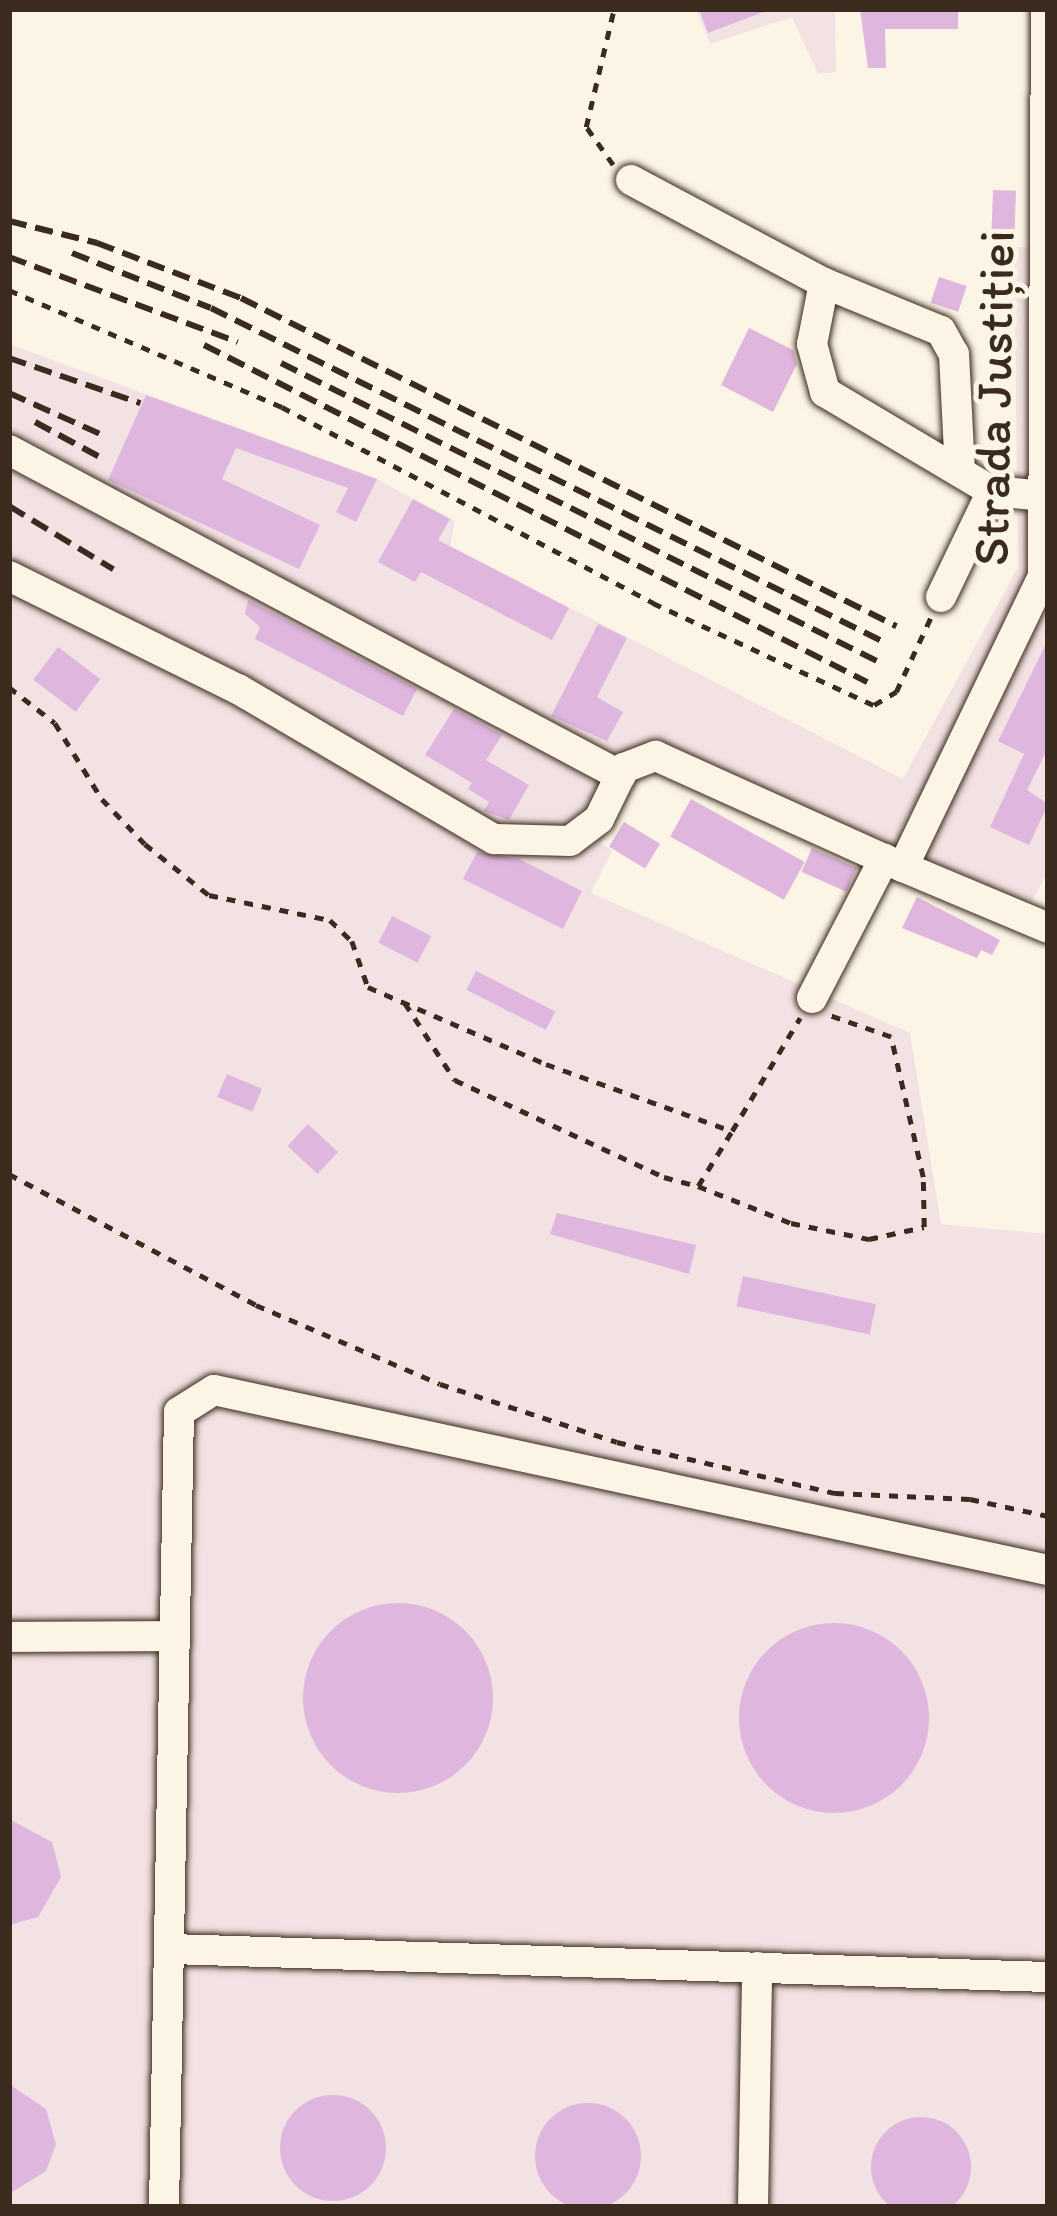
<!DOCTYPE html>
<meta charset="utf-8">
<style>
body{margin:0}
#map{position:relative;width:1057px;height:2216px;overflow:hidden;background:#fcf5e5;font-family:Itim,sans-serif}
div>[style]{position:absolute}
.built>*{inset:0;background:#f3e2e3}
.building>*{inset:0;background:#dfb6de;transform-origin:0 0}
.round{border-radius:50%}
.path>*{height:4.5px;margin-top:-2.25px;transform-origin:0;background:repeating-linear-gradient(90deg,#3b2a1e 0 9px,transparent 0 18px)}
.roads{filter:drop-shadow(0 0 3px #3b2a1e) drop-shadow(0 0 3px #3b2a1e)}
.minor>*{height:30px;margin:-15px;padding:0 15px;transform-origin:15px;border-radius:15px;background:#fcf5e5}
.rail>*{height:6px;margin-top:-3px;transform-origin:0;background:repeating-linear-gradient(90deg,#3b2a1e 0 18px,transparent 0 27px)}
span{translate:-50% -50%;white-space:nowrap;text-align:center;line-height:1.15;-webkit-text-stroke:10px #fcf5e5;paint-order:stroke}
.street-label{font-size:51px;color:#3b2a1e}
.frame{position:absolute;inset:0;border:12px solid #3b2a1e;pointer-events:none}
</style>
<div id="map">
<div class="built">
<i style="clip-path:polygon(696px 9px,835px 9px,836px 72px,818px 74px,792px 17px,710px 44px)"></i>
<i style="clip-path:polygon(1014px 247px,1048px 249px,1048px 871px,1030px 906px,1015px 929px,648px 769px,601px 843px,612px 851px,591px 893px,910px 1033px,941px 1224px,1048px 1234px,1048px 2207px,9px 2207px,9px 344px,377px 479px,455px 521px,450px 546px,903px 779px,1018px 567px)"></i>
</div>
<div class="building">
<i style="clip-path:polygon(699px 9px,766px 9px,766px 11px,708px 33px)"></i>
<i style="clip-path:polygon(860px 9px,958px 9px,958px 29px,885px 29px,886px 68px,868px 68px)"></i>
<i style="left:993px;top:190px;width:23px;height:49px;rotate:2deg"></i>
<i style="left:939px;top:277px;width:29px;height:27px;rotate:18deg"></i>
<i style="clip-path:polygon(749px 328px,793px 350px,797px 364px,773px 412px,721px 385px)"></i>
<i style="clip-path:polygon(146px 395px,377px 479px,356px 522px,336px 512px,348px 488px,236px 448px,222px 479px,320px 525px,299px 569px,108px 480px)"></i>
<i style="clip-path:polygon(413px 499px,450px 519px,438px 540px,569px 608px,552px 640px,421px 572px,415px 582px,378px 562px)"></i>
<i style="clip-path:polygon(248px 600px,417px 689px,403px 716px,255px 639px,260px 627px,245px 614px)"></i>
<i style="clip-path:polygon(598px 624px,627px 638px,597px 697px,623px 712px,607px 741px,551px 716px)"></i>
<i style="clip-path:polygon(1048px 640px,1048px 748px,1027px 790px,1048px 804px,1029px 845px,990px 827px,1024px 754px,998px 741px)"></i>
<i style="left:58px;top:647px;width:53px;height:41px;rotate:37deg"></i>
<i style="clip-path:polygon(454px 709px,502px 735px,486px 760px,529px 785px,509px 820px,484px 811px,489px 802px,468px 789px,472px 783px,425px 755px)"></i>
<i style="left:691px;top:799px;width:130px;height:43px;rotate:29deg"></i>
<i style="left:624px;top:822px;width:42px;height:29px;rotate:31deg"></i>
<i style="left:812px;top:848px;width:49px;height:26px;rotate:24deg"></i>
<i style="clip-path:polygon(477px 852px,519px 859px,582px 891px,563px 929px,463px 879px)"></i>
<i style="clip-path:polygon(917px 897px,1000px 940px,992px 955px,981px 950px,977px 958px,902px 928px)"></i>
<i style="left:392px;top:916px;width:44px;height:30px;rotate:27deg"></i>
<i style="left:476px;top:971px;width:89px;height:21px;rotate:27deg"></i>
<i style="left:227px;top:1074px;width:38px;height:25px;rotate:23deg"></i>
<i style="left:308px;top:1124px;width:41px;height:30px;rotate:43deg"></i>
<i style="clip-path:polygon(557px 1213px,696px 1245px,689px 1274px,550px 1234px)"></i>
<i style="left:743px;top:1276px;width:136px;height:31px;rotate:12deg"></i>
<i class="round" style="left:303px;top:1603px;width:190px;height:190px"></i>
<i class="round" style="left:739px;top:1623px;width:190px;height:190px"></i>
<i style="clip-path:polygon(9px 1819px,52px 1842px,61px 1877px,38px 1917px,9px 1925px)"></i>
<i style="clip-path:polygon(9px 2084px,46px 2109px,56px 2144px,46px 2171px,9px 2194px)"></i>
<i class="round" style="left:280px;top:2095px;width:106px;height:106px"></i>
<i class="round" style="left:535px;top:2103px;width:106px;height:106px"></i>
<i class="round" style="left:871px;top:2117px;width:100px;height:100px"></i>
</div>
<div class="path">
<i style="left:613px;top:165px;width:47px;rotate:-125.4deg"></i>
<i style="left:586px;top:127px;width:121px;rotate:-76.7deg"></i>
<i style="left:9px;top:290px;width:297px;rotate:23.2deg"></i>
<i style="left:282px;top:407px;width:420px;rotate:27.8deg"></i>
<i style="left:653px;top:603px;width:243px;rotate:24.8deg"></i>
<i style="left:874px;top:705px;width:26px;rotate:-31deg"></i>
<i style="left:896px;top:692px;width:83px;rotate:-65deg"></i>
<i style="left:9px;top:687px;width:58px;rotate:38deg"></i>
<i style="left:55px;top:723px;width:89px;rotate:58.3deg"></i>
<i style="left:102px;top:799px;width:62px;rotate:46.3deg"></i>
<i style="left:145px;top:844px;width:82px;rotate:38.6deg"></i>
<i style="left:209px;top:895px;width:124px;rotate:11.7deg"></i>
<i style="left:330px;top:920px;width:30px;rotate:44deg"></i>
<i style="left:352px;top:941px;width:49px;rotate:70.8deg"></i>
<i style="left:368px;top:987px;width:194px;rotate:23.4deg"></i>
<i style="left:546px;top:1064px;width:198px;rotate:19.8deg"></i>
<i style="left:732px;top:1131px;width:132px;rotate:-59deg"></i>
<i style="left:405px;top:1003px;width:92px;rotate:57deg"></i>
<i style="left:455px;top:1080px;width:230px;rotate:24.9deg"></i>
<i style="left:664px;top:1177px;width:35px;rotate:15deg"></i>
<i style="left:698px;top:1186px;width:65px;rotate:-58.3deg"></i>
<i style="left:9px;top:1174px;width:280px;rotate:27.9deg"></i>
<i style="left:256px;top:1305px;width:200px;rotate:23.2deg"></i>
<i style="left:440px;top:1384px;width:186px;rotate:18.1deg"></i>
<i style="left:617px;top:1442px;width:224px;rotate:13.2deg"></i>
<i style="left:835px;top:1493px;width:135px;rotate:2.5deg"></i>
<i style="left:970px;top:1499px;width:80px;rotate:12.3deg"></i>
<i style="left:698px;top:1186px;width:100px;rotate:21.7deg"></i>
<i style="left:791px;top:1223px;width:80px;rotate:11.6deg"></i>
<i style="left:869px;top:1239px;width:56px;rotate:-12.3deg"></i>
<i style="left:924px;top:1227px;width:50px;rotate:-91.1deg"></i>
<i style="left:923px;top:1177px;width:144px;rotate:-102.9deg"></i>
<i style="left:891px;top:1037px;width:67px;rotate:-160.8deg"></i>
</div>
<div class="roads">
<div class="minor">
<i style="left:631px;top:180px;width:219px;rotate:28.1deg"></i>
<i style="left:824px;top:283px;width:126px;rotate:22.3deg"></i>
<i style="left:941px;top:331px;width:26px;rotate:61deg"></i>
<i style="left:954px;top:354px;width:118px;rotate:87.1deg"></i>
<i style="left:824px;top:283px;width:62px;rotate:101.1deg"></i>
<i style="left:812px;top:344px;width:50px;rotate:74.8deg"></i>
<i style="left:825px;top:392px;width:194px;rotate:30.7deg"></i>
<i style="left:992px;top:491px;width:53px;rotate:5.4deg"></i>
<i style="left:9px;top:450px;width:693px;rotate:28.04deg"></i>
<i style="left:9px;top:576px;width:255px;rotate:26.3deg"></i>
<i style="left:238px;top:689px;width:297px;rotate:30.4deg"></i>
<i style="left:494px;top:839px;width:76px;rotate:1.5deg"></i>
<i style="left:570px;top:841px;width:36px;rotate:-37deg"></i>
<i style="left:599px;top:819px;width:57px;rotate:-63.9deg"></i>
<i style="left:624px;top:768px;width:34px;rotate:-21deg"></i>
<i style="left:656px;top:756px;width:250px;rotate:24.3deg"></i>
<i style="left:941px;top:597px;width:118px;rotate:-64.3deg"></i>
<i style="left:903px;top:867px;width:157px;rotate:22.8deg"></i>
<i style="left:812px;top:998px;width:157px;rotate:-62.6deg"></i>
<i style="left:884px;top:859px;width:21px;rotate:23deg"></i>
<i style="left:903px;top:867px;width:323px;rotate:-64.3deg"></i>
<i style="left:1043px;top:576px;width:567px;rotate:-89.7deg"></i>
<i style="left:9px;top:1637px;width:166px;rotate:-0.3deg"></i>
<i style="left:171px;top:1949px;width:877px;rotate:1.83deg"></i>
<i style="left:164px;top:2207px;width:795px;rotate:-88.92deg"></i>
<i style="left:179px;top:1412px;width:41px;rotate:-32.2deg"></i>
<i style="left:214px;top:1390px;width:853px;rotate:12.18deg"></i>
<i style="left:753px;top:2207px;width:240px;rotate:-89deg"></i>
</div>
</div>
<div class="rail">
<i style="left:9px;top:221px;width:91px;rotate:14deg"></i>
<i style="left:97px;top:243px;width:154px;rotate:20.9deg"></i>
<i style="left:241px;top:298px;width:733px;rotate:26.6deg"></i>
<i style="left:72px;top:253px;width:149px;rotate:21.6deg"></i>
<i style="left:211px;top:308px;width:754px;rotate:26.4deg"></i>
<i style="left:9px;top:257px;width:244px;rotate:20.4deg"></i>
<i style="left:204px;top:345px;width:744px;rotate:26.94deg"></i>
<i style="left:9px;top:358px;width:139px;rotate:19deg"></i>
<i style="left:281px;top:363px;width:666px;rotate:26.57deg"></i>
<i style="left:9px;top:393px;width:107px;rotate:24.2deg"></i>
<i style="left:35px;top:422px;width:72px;rotate:28.4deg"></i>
<i style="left:9px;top:506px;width:122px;rotate:31.2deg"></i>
</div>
<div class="street-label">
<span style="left:994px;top:398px;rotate:-89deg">Strada Justiției</span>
</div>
<div class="frame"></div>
</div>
